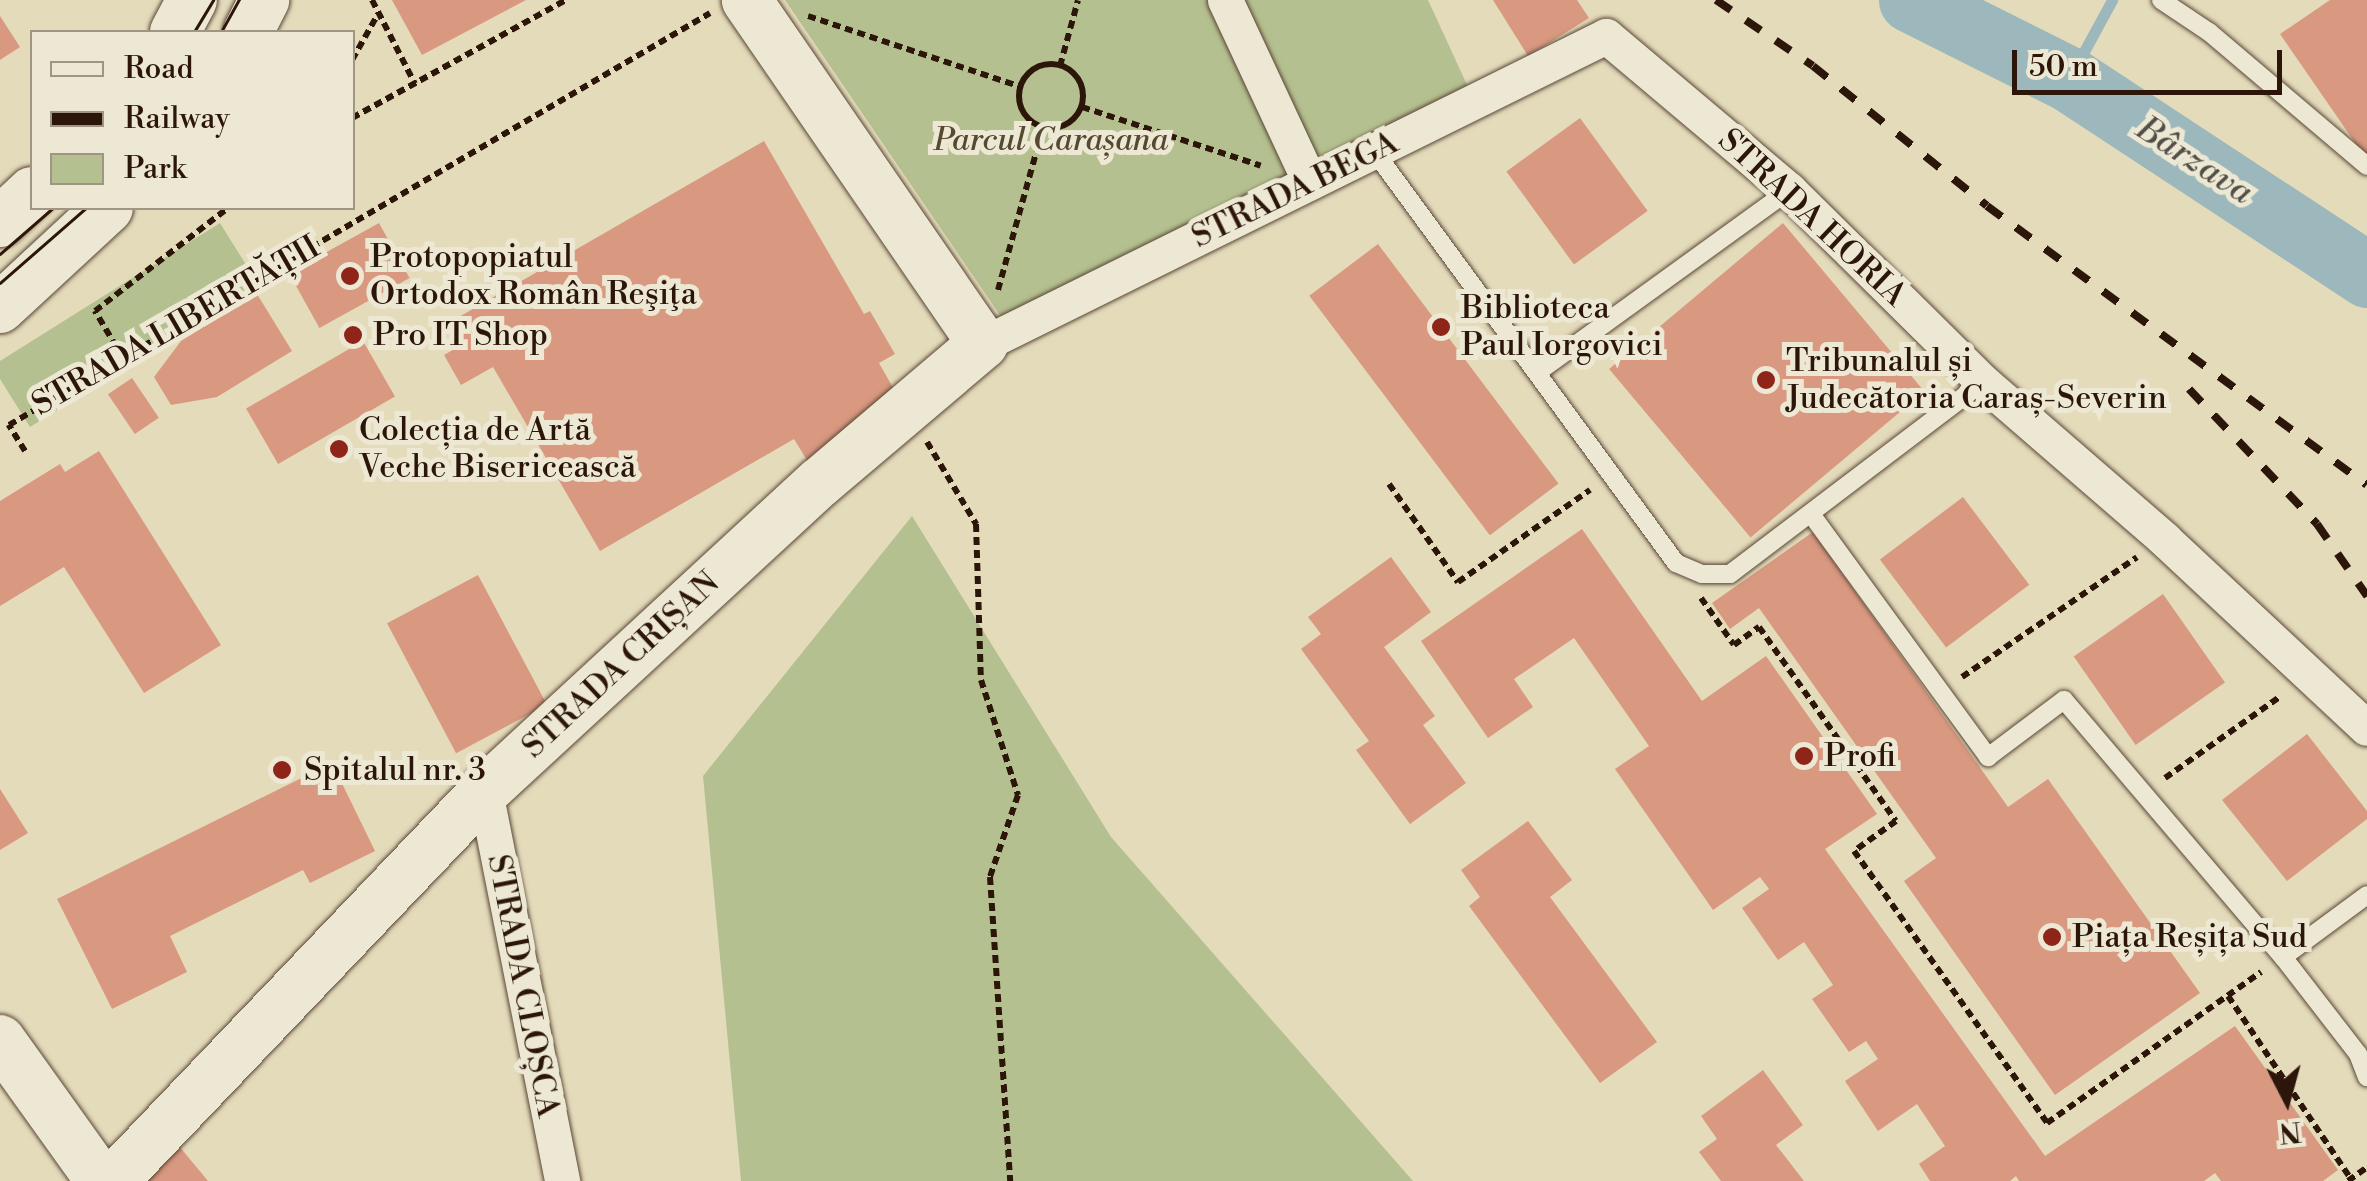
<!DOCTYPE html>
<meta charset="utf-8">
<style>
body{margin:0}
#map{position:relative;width:2367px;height:1181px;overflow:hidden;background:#e4dbbb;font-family:"Libre Bodoni",serif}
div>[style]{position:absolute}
.green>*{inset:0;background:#b5c090}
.stream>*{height:11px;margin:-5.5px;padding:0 5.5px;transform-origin:5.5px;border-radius:5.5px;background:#9cb8bc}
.river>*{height:65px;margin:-32.5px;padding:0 32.5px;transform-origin:32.5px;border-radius:32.5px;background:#9cb8bc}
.building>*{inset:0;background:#d99880;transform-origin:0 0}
.path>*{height:6px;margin-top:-3px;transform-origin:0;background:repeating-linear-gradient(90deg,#2c160a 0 8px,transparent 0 13px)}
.path>.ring{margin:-3px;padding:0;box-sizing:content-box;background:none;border:6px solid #2c160a;border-radius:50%}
.roads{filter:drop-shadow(0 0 2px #5a4736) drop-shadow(0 0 2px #5a4736)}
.lane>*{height:18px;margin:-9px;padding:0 9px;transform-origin:9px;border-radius:9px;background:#ede8d3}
.street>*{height:35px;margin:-17.5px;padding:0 17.5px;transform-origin:17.5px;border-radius:17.5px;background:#ede8d3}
.secondary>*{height:50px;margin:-25px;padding:0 25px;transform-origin:25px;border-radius:25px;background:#ede8d3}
.tram>*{height:2.5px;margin:-1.25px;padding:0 1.25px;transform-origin:1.25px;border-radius:1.25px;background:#2c160a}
.rail>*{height:8px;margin-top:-4px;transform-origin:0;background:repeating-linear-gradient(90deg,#2c160a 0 18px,transparent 0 36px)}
.dots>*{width:28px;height:28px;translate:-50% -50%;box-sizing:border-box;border:5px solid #ede8d3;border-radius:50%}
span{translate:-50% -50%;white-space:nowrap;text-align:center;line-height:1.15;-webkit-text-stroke:10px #ede8d3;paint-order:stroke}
.park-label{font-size:32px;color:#554932;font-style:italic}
.street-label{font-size:32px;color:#2c160a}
.poi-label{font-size:32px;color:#2c160a}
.left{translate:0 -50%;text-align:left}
.water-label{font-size:35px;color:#534f48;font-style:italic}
.legend{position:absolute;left:30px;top:30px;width:325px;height:180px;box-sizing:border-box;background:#ede8d3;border:2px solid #a09483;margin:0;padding:12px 18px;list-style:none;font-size:30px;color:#2c160a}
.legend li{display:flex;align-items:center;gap:20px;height:50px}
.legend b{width:50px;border:2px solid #a09483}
.north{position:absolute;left:2237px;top:1051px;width:100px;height:100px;-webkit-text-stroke:8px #ede8d3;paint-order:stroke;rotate:174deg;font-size:28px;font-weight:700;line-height:40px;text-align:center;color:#2c160a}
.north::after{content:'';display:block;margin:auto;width:35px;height:45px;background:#2c160a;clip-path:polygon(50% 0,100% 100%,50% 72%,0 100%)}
.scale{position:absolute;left:2012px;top:50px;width:270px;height:45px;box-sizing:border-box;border:5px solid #2c160a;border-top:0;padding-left:12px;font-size:30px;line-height:35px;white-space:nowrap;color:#2c160a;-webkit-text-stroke:8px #ede8d3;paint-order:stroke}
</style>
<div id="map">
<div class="green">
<i style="clip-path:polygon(785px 0,1428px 0,1468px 87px,1004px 321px)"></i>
<i style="clip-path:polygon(220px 223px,258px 284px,30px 427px,0 379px,0 361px)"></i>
<i style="clip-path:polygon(912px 516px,1111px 837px,1413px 1181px,741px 1181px,703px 776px)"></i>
</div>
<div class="stream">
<i style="left:2069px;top:79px;width:90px;rotate:-61.4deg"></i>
</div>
<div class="river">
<i style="left:1911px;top:0;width:177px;rotate:26.6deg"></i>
<i style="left:2069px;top:79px;width:357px;rotate:33.3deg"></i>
</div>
<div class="building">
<i style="clip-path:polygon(392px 0,526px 0,422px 55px)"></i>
<i style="clip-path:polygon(1493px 0,1577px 0,1589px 18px,1528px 56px)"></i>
<i style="clip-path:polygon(2330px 0,2367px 0,2367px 160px,2280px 34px)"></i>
<i style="clip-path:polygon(0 16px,20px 47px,0 60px)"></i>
<i style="left:1580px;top:118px;width:115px;height:91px;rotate:54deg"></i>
<i style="clip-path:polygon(764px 141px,864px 314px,870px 311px,895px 354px,879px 363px,904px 407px,808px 462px,794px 439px,600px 551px,493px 367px,461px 385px,444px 355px,465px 343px,452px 321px)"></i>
<i style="left:379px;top:223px;width:63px;height:103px;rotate:61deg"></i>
<i style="left:1783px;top:223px;width:220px;height:227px;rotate:50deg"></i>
<i style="left:1378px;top:244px;width:300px;height:86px;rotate:53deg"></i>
<i style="clip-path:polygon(257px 294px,292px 351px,217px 397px,171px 405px,154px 377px,181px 341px)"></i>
<i style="left:363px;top:341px;width:64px;height:135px;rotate:60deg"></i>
<i style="left:132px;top:378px;width:48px;height:29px;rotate:56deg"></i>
<i style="clip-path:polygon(99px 451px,221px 645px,144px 693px,64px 567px,0 606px,0 501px,60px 464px,65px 472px)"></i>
<i style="left:1963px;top:497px;width:110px;height:104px;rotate:53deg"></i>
<i style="clip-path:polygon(1582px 529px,1702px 701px,1766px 656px,1877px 814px,1825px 849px,2045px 1156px,2235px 1026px,2338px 1170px,2323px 1181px,2221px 1181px,2215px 1173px,2204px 1181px,2019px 1181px,2016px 1176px,2010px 1181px,1930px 1181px,1919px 1164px,1945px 1146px,1917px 1104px,1878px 1131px,1845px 1081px,1878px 1059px,1866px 1041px,1849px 1052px,1812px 999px,1833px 985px,1804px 942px,1778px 960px,1742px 908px,1769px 889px,1760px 877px,1713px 910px,1615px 769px,1649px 746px,1574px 638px,1514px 679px,1533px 707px,1488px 738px,1421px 641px)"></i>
<i style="clip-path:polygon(1813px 532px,2008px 807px,2048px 779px,2200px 993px,2055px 1095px,1904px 881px,1936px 858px,1759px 608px,1730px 629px,1712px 603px)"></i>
<i style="clip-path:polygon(1391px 557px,1431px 612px,1384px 647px,1435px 716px,1423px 725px,1466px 783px,1410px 824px,1356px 750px,1369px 741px,1301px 649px,1321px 634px,1308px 617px)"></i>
<i style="left:478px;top:575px;width:147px;height:103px;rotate:62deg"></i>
<i style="left:2163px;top:594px;width:108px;height:109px;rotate:55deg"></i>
<i style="clip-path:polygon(2307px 734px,2367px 811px,2367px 819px,2287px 881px,2222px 800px)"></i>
<i style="clip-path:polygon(332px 763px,375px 851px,310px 883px,303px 870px,170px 936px,187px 972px,112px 1009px,57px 899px)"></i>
<i style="clip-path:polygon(0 789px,28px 833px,0 850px)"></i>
<i style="clip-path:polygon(1528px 821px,1572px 880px,1550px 897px,1657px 1042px,1600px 1083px,1469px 906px,1480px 897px,1461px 870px)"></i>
<i style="clip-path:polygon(1763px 1070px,1803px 1125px,1776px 1145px,1804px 1181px,1721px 1181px,1699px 1152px,1717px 1139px,1701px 1116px)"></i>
<i style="clip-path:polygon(179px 1146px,208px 1181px,135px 1181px)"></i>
</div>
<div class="path">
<i style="left:372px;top:0;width:94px;rotate:62.9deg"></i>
<i style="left:808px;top:16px;width:225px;rotate:18.4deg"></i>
<i style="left:352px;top:60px;width:53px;rotate:-60.5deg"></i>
<i class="ring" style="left:1019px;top:64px;width:58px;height:58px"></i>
<i style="left:1060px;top:66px;width:68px;rotate:-74.7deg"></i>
<i style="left:1082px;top:107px;width:188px;rotate:18.2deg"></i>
<i style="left:352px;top:118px;width:244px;rotate:-28.9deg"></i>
<i style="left:998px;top:290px;width:168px;rotate:-74.5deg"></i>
<i style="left:123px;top:358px;width:55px;rotate:-120.8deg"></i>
<i style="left:95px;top:311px;width:168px;rotate:-37.8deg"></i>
<i style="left:927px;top:442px;width:96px;rotate:59.1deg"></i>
<i style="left:976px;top:524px;width:156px;rotate:88.2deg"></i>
<i style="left:981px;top:680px;width:121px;rotate:72.2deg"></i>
<i style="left:1018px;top:795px;width:87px;rotate:108.9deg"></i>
<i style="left:990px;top:877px;width:305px;rotate:86.2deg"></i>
<i style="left:25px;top:451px;width:31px;rotate:-122deg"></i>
<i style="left:9px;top:425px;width:813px;rotate:-30.44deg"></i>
<i style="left:1389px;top:484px;width:120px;rotate:54.9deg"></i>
<i style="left:1458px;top:582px;width:161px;rotate:-34.9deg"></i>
<i style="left:1701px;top:598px;width:57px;rotate:54.9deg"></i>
<i style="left:1734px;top:645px;width:31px;rotate:-36deg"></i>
<i style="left:1759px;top:627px;width:237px;rotate:54.8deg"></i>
<i style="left:1896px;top:821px;width:52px;rotate:144.5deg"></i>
<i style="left:1854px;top:851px;width:334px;rotate:54.6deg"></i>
<i style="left:2047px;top:1123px;width:262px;rotate:-35.2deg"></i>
<i style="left:1962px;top:677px;width:212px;rotate:-34.4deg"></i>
<i style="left:2165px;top:778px;width:142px;rotate:-35.3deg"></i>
<i style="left:2228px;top:996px;width:220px;rotate:56.1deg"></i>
<i style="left:2348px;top:1181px;width:24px;rotate:-36deg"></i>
</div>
<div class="roads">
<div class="lane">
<i style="left:2161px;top:0;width:58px;rotate:33.7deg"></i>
<i style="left:2209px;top:32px;width:207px;rotate:40.3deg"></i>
<i style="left:1374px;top:151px;width:511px;rotate:53.76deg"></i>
<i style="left:1676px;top:563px;width:28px;rotate:23deg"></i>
<i style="left:1702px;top:574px;width:28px"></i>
<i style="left:1730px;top:574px;width:318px;rotate:-37.2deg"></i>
<i style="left:1538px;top:372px;width:310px;rotate:-35.9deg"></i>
<i style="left:1811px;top:514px;width:301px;rotate:53.9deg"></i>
<i style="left:1988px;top:757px;width:95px;rotate:-36.9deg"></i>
<i style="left:2064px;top:700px;width:338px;rotate:49.6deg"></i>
<i style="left:2283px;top:957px;width:123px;rotate:52.3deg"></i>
<i style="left:2358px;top:1054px;width:25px;rotate:69deg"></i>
<i style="left:2283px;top:957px;width:104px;rotate:-36.4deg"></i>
</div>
<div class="street">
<i style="left:1225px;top:0;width:201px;rotate:65deg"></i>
<i style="left:983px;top:344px;width:695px;rotate:-26.31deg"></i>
<i style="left:1606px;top:36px;width:239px;rotate:40.1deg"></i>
<i style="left:1789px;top:190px;width:273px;rotate:44.7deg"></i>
<i style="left:1983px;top:382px;width:240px;rotate:40.9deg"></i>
<i style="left:2164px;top:539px;width:277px;rotate:43deg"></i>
<i style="left:485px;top:791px;width:398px;rotate:78.8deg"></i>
</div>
<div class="secondary">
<i style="left:175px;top:32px;width:36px;rotate:-62deg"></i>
<i style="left:248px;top:32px;width:36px;rotate:-63deg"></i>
<i style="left:0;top:222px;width:44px;rotate:-43.2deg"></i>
<i style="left:0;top:308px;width:147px;rotate:-42.8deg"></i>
<i style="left:0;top:1040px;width:173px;rotate:54.4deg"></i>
<i style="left:113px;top:1181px;width:539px;rotate:-46.35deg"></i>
<i style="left:485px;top:791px;width:454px;rotate:-42.7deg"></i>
<i style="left:819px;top:483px;width:215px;rotate:-40.3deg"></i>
<i style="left:983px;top:344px;width:417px;rotate:-124.5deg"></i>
</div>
</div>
<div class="tram">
<i style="left:194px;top:32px;width:37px;rotate:-59deg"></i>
<i style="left:221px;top:32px;width:37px;rotate:-61deg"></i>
<i style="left:0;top:254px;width:70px;rotate:-41deg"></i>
<i style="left:0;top:283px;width:114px;rotate:-41.1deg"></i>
</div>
<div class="rail">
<i style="left:1716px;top:0;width:117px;rotate:34.2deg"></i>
<i style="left:1813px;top:66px;width:223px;rotate:38.8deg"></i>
<i style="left:1987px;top:206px;width:471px;rotate:36.3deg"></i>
<i style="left:2189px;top:389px;width:186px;rotate:46.5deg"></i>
<i style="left:2317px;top:524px;width:88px;rotate:55.2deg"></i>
</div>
<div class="dots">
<i style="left:350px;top:276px;background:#8f2418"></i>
<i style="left:1441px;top:327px;background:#8f2418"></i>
<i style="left:353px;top:335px;background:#8f2418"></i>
<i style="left:1766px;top:380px;background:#8f2418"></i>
<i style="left:339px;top:449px;background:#8f2418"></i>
<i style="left:1804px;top:756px;background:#8f2418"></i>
<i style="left:282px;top:770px;background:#8f2418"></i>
<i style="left:2052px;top:937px;background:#8f2418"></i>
</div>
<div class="park-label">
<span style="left:1051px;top:140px">Parcul Carașana</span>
</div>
<div class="street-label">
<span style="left:1295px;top:190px;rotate:-26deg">STRADA BEGA</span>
<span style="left:1812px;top:218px;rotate:43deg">STRADA HORIA</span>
<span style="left:176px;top:326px;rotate:-30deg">STRADA LIBERTĂȚII</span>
<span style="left:621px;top:665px;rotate:-43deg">STRADA CRIȘAN</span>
<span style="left:523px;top:986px;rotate:79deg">STRADA CLOȘCA</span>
</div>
<div class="poi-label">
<span class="left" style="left:370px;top:276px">Protopopiatul<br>Ortodox Român Reşiţa</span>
<span class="left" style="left:1461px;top:327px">Biblioteca<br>Paul Iorgovici</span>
<span class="left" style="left:373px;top:335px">Pro IT Shop</span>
<span class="left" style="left:1786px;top:380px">Tribunalul și<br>Judecătoria Caraș-Severin</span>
<span class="left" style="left:359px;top:449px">Colecția de Artă<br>Veche Bisericească</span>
<span class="left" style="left:1824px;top:756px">Profi</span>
<span class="left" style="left:304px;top:770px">Spitalul nr. 3</span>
<span class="left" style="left:2072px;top:937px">Piața Reșița Sud</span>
</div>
<div class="water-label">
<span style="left:2194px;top:161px;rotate:33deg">Bârzava</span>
</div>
<ul class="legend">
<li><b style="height:12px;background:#ede8d3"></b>Road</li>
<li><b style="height:12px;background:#2c160a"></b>Railway</li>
<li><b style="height:28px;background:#b5c090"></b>Park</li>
</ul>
<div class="north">N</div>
<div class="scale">50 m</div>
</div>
